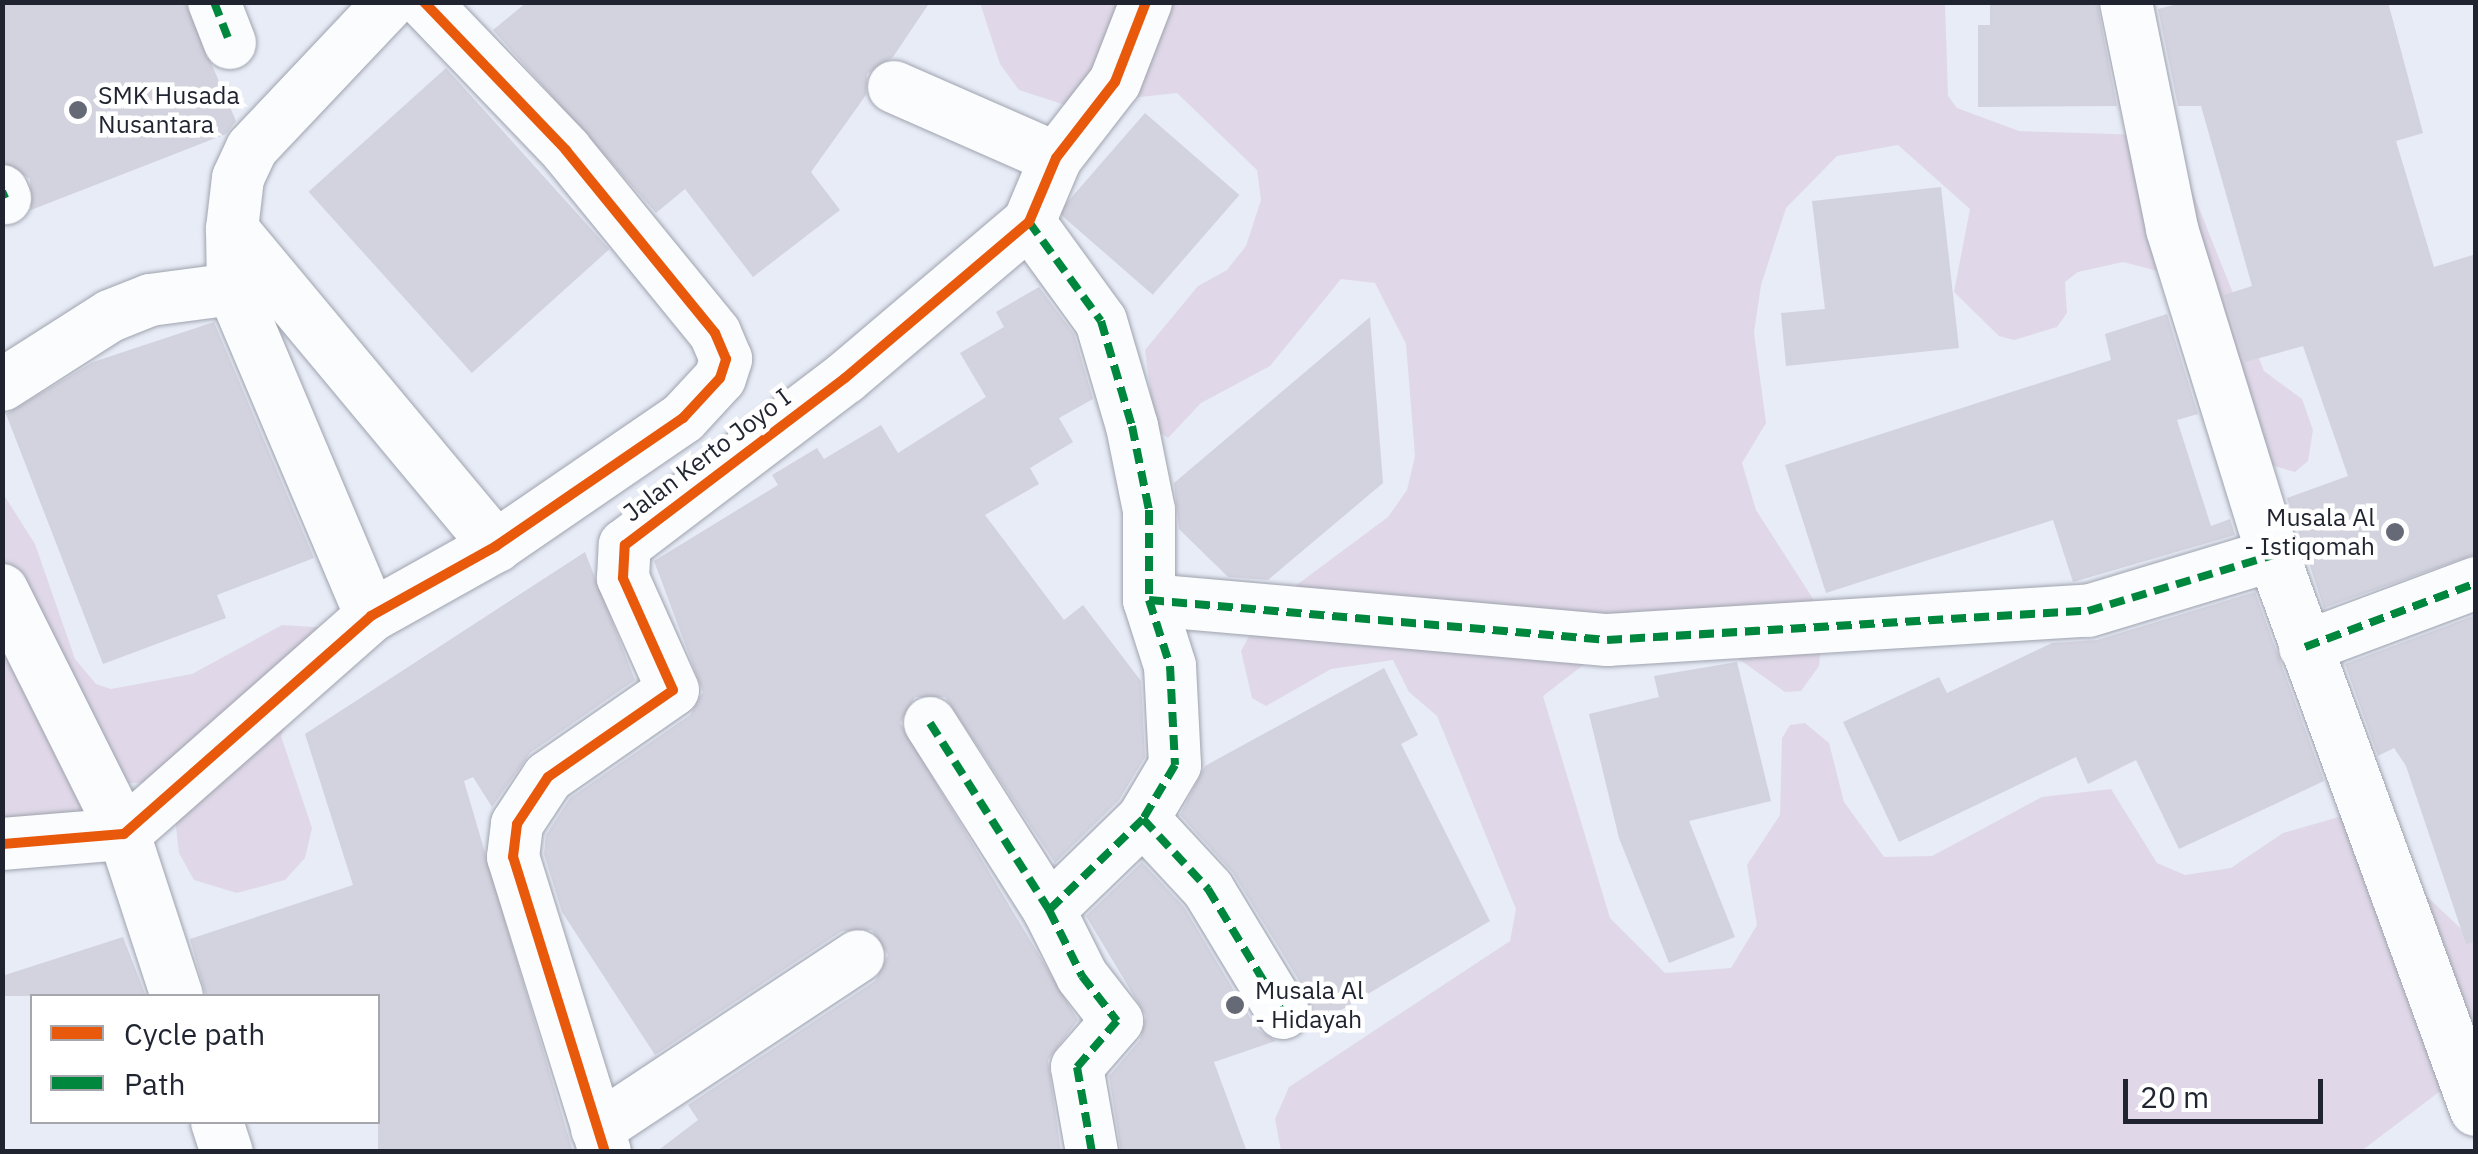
<!DOCTYPE html>
<style>
body{margin:0}
#map{position:relative;width:2478px;height:1154px;overflow:hidden;background:#e7ecf7;font-family:"IBM Plex Sans",sans-serif}
div>[style]{position:absolute}
.green>*{inset:0;background:#e0d8e8}
.building>*{inset:0;background:#d3d3df;transform-origin:0 0}
.roads{filter:drop-shadow(0 0 2px #9fa3ae) drop-shadow(0 0 2px #9fa3ae)}
.street>*{height:52px;margin:-26px;padding:0 26px;transform-origin:26px;border-radius:26px;background:#fbfcfe}
.quiet>*{height:8px;margin-top:-4px;transform-origin:0;background:repeating-linear-gradient(90deg,#00873e 0 15px,transparent 0 23px)}
.cycleway>*{height:10px;margin:-5px;padding:0 5px;transform-origin:5px;border-radius:5px;background:#e8590c}
.dots>*{width:28px;height:28px;translate:-50% -50%;box-sizing:border-box;border:5px solid #fff;border-radius:50%}
span{translate:-50% -50%;white-space:nowrap;text-align:center;line-height:1.15;-webkit-text-stroke:9px #fff;paint-order:stroke}
.poi-label{font-size:25px;color:#1f2430}
.left{translate:0 -50%;text-align:left}
.right{translate:-100% -50%;text-align:right}
.street-label{font-size:25px;color:#1f2430}
.frame{position:absolute;inset:0;border:5px solid #1f2430;pointer-events:none}
.legend{position:absolute;left:30px;top:994px;width:350px;height:130px;box-sizing:border-box;background:#fff;border:2px solid #a5a7ac;margin:0;padding:12px 18px;list-style:none;font-size:30px;color:#1f2430}
.legend li{display:flex;align-items:center;gap:20px;height:50px}
.legend b{width:50px;border:2px solid #a5a7ac}
.scale{position:absolute;left:2123px;top:1079px;width:200px;height:45px;box-sizing:border-box;border:5px solid #1f2430;border-top:0;padding-left:12px;font-size:30px;line-height:35px;white-space:nowrap;color:#1f2430;-webkit-text-stroke:8px #fff;paint-order:stroke}
</style>
<div id="map">
<div class="green">
<i style="clip-path:polygon(980px 3px,1945px 3px,1948px 96px,1957px 108px,2019px 131px,2146px 135px,2189px 183px,2264px 371px,2302px 399px,2313px 430px,2308px 461px,2295px 472px,2267px 464px,2169px 274px,2123px 262px,2078px 272px,2065px 282px,2067px 313px,2057px 327px,2014px 340px,1999px 336px,1954px 292px,1970px 209px,1898px 145px,1837px 156px,1786px 208px,1761px 285px,1754px 333px,1766px 423px,1742px 463px,1756px 510px,1824px 616px,1819px 666px,1801px 691px,1785px 692px,1736px 657px,1634px 626px,1543px 696px,1610px 918px,1665px 973px,1731px 968px,1757px 925px,1747px 865px,1780px 815px,1782px 738px,1790px 725px,1805px 723px,1829px 743px,1844px 802px,1884px 857px,1932px 856px,2042px 797px,2111px 789px,2157px 863px,2185px 875px,2231px 868px,2283px 833px,2342px 816px,2475px 942px,2475px 1110px,2439px 1092px,2360px 1152px,1281px 1151px,1275px 1119px,1289px 1087px,1510px 941px,1516px 909px,1437px 716px,1409px 692px,1393px 660px,1331px 669px,1266px 706px,1252px 698px,1241px 651px,1263px 610px,1388px 517px,1407px 490px,1415px 456px,1406px 344px,1375px 283px,1341px 279px,1270px 366px,1201px 403px,1168px 438px,1155px 429px,1145px 350px,1198px 286px,1227px 270px,1246px 246px,1261px 200px,1257px 170px,1177px 93px,1065px 105px,1019px 90px,1000px 64px)"></i>
<i style="clip-path:polygon(2px 492px,35px 544px,75px 659px,96px 684px,111px 689px,192px 674px,282px 625px,329px 628px,281px 736px,312px 828px,305px 858px,285px 880px,237px 893px,194px 880px,179px 853px,174px 810px,155px 783px,123px 783px,44px 842px,3px 854px)"></i>
</div>
<div class="building">
<i style="clip-path:polygon(2px 2px,185px 2px,236px 121px,226px 134px,31px 210px,30px 179px,2px 162px)"></i>
<i style="clip-path:polygon(527px 2px,930px 2px,893px 57px,867px 74px,866px 95px,811px 172px,840px 210px,753px 277px,685px 189px,656px 213px,493px 30px)"></i>
<i style="clip-path:polygon(1990px 2px,2097px 2px,2117px 106px,1978px 107px,1978px 25px,1990px 25px)"></i>
<i style="clip-path:polygon(2185px 2px,2388px 2px,2423px 133px,2396px 141px,2434px 267px,2476px 254px,2476px 554px,2324px 608px,2287px 498px,2348px 476px,2303px 346px,2245px 362px,2224px 295px,2252px 286px,2201px 106px,2178px 106px,2158px 9px)"></i>
<i style="left:446px;top:68px;width:244px;height:185px;rotate:48deg"></i>
<i style="left:1145px;top:113px;width:125px;height:132px;rotate:41deg"></i>
<i style="clip-path:polygon(1941px 187px,1959px 348px,1786px 366px,1781px 313px,1825px 309px,1812px 201px)"></i>
<i style="clip-path:polygon(1039px 287px,1074px 334px,1093px 399px,1059px 418px,1073px 442px,1030px 468px,1039px 484px,985px 515px,1064px 620px,1083px 605px,1141px 681px,1145px 757px,1119px 800px,1055px 863px,945px 697px,915px 697px,900px 723px,1078px 1020px,1048px 1060px,1061px 1152px,656px 1152px,698px 1120px,688px 1105px,875px 981px,888px 955px,872px 930px,842px 931px,655px 1055px,562px 912px,544px 854px,546px 835px,570px 798px,690px 715px,703px 692px,654px 561px,778px 485px,772px 475px,817px 448px,824px 459px,881px 425px,898px 453px,986px 397px,960px 353px,1004px 327px,996px 312px)"></i>
<i style="clip-path:polygon(2167px 314px,2198px 414px,2177px 420px,2211px 526px,2230px 519px,2235px 535px,2073px 582px,2053px 520px,1826px 593px,1785px 465px,2111px 360px,2105px 334px)"></i>
<i style="clip-path:polygon(1370px 317px,1383px 483px,1268px 580px,1228px 577px,1179px 529px,1174px 483px)"></i>
<i style="clip-path:polygon(214px 322px,314px 558px,217px 595px,226px 618px,103px 664px,6px 414px,93px 362px)"></i>
<i style="clip-path:polygon(585px 552px,635px 680px,530px 753px,492px 807px,473px 777px,464px 781px,573px 1152px,378px 1152px,378px 996px,206px 996px,190px 939px,353px 885px,305px 734px)"></i>
<i style="clip-path:polygon(2255px 592px,2324px 781px,2179px 849px,2136px 760px,2088px 784px,2076px 757px,1899px 842px,1843px 722px,1939px 677px,1947px 693px,2052px 643px,2097px 640px)"></i>
<i style="clip-path:polygon(2476px 615px,2476px 942px,2466px 944px,2406px 766px,2394px 748px,2378px 756px,2345px 664px)"></i>
<i style="clip-path:polygon(1737px 662px,1771px 801px,1689px 821px,1735px 937px,1669px 963px,1619px 838px,1589px 714px,1659px 697px,1654px 676px)"></i>
<i style="clip-path:polygon(1384px 668px,1418px 735px,1401px 744px,1490px 921px,1306px 1031px,1309px 997px,1233px 873px,1180px 815px,1205px 766px)"></i>
<i style="clip-path:polygon(1142px 862px,1184px 907px,1257px 1029px,1276px 1041px,1214px 1062px,1247px 1152px,1121px 1152px,1109px 1076px,1140px 1040px,1146px 1016px,1086px 916px)"></i>
<i style="clip-path:polygon(123px 937px,146px 996px,2px 996px,2px 976px)"></i>
</div>
<div class="roads">
<div class="street">
<i style="left:214px;top:2px;width:44px;rotate:68.7deg"></i>
<i style="left:2126px;top:2px;width:232px;rotate:78.5deg"></i>
<i style="left:2172px;top:229px;width:341px;rotate:72.8deg"></i>
<i style="left:2273px;top:555px;width:591px;rotate:69.91deg"></i>
<i style="left:894px;top:87px;width:177px;rotate:23.7deg"></i>
<i style="left:2px;top:191px;width:8px;rotate:67deg"></i>
<i style="left:1029px;top:222px;width:122px;rotate:54deg"></i>
<i style="left:1101px;top:321px;width:109px;rotate:73.6deg"></i>
<i style="left:1132px;top:426px;width:86px;rotate:78.6deg"></i>
<i style="left:1149px;top:510px;width:90px;rotate:90deg"></i>
<i style="left:1149px;top:600px;width:69px;rotate:72.3deg"></i>
<i style="left:1170px;top:666px;width:99px;rotate:87.1deg"></i>
<i style="left:1175px;top:765px;width:63px;rotate:120.7deg"></i>
<i style="left:1143px;top:819px;width:131px;rotate:135.9deg"></i>
<i style="left:1049px;top:910px;width:74px;rotate:63.4deg"></i>
<i style="left:1082px;top:976px;width:57px;rotate:52.1deg"></i>
<i style="left:1117px;top:1021px;width:61px;rotate:131deg"></i>
<i style="left:1077px;top:1067px;width:86px;rotate:80deg"></i>
<i style="left:232px;top:229px;width:413px;rotate:50.2deg"></i>
<i style="left:2px;top:385px;width:128px;rotate:-32.6deg"></i>
<i style="left:110px;top:316px;width:43px;rotate:-21.8deg"></i>
<i style="left:150px;top:300px;width:84px;rotate:-7.5deg"></i>
<i style="left:2px;top:590px;width:273px;rotate:63.4deg"></i>
<i style="left:124px;top:834px;width:170px;rotate:71.9deg"></i>
<i style="left:1149px;top:600px;width:460px;rotate:5deg"></i>
<i style="left:1607px;top:640px;width:482px;rotate:-3.5deg"></i>
<i style="left:2088px;top:611px;width:193px;rotate:-16.8deg"></i>
<i style="left:371px;top:616px;width:355px;rotate:-112.9deg"></i>
<i style="left:233px;top:289px;width:60px;rotate:-91deg"></i>
<i style="left:232px;top:229px;width:51px;rotate:-83.3deg"></i>
<i style="left:238px;top:178px;width:33px;rotate:-65deg"></i>
<i style="left:252px;top:148px;width:201px;rotate:-46.6deg"></i>
<i style="left:2305px;top:647px;width:183px;rotate:-20.5deg"></i>
<i style="left:930px;top:723px;width:222px;rotate:57.5deg"></i>
<i style="left:1143px;top:819px;width:96px;rotate:47.1deg"></i>
<i style="left:1208px;top:889px;width:145px;rotate:58.8deg"></i>
<i style="left:2px;top:844px;width:122px;rotate:-4.7deg"></i>
<i style="left:124px;top:834px;width:329px;rotate:-41.4deg"></i>
<i style="left:371px;top:616px;width:143px;rotate:-29.2deg"></i>
<i style="left:496px;top:546px;width:227px;rotate:-34.4deg"></i>
<i style="left:683px;top:418px;width:54px;rotate:-47.2deg"></i>
<i style="left:720px;top:378px;width:20px;rotate:-72deg"></i>
<i style="left:726px;top:359px;width:28px;rotate:-113deg"></i>
<i style="left:715px;top:333px;width:236px;rotate:-129.2deg"></i>
<i style="left:566px;top:150px;width:205px;rotate:-133.8deg"></i>
<i style="left:217px;top:1122px;width:32px;rotate:72deg"></i>
<i style="left:597px;top:1129px;width:313px;rotate:-33.5deg"></i>
<i style="left:605px;top:1152px;width:309px;rotate:-107.3deg"></i>
<i style="left:513px;top:857px;width:33px;rotate:-83deg"></i>
<i style="left:517px;top:824px;width:56px;rotate:-56.6deg"></i>
<i style="left:548px;top:777px;width:152px;rotate:-34.8deg"></i>
<i style="left:673px;top:690px;width:123px;rotate:-114.1deg"></i>
<i style="left:623px;top:578px;width:33px;rotate:-87deg"></i>
<i style="left:625px;top:545px;width:276px;rotate:-37.2deg"></i>
<i style="left:845px;top:378px;width:241px;rotate:-40.3deg"></i>
<i style="left:1029px;top:222px;width:69px;rotate:-67.1deg"></i>
<i style="left:1056px;top:158px;width:96px;rotate:-52.2deg"></i>
<i style="left:1115px;top:82px;width:86px;rotate:-68.8deg"></i>
</div>
</div>
<div class="quiet">
<i style="left:214px;top:2px;width:44px;rotate:68.7deg"></i>
<i style="left:2px;top:191px;width:8px;rotate:67deg"></i>
<i style="left:1029px;top:222px;width:122px;rotate:54deg"></i>
<i style="left:1101px;top:321px;width:109px;rotate:73.6deg"></i>
<i style="left:1132px;top:426px;width:86px;rotate:78.6deg"></i>
<i style="left:1149px;top:510px;width:90px;rotate:90deg"></i>
<i style="left:1149px;top:600px;width:69px;rotate:72.3deg"></i>
<i style="left:1170px;top:666px;width:99px;rotate:87.1deg"></i>
<i style="left:1175px;top:765px;width:63px;rotate:120.7deg"></i>
<i style="left:1143px;top:819px;width:131px;rotate:135.9deg"></i>
<i style="left:1049px;top:910px;width:74px;rotate:63.4deg"></i>
<i style="left:1082px;top:976px;width:57px;rotate:52.1deg"></i>
<i style="left:1117px;top:1021px;width:61px;rotate:131deg"></i>
<i style="left:1077px;top:1067px;width:86px;rotate:80deg"></i>
<i style="left:1149px;top:600px;width:460px;rotate:5deg"></i>
<i style="left:1607px;top:640px;width:482px;rotate:-3.5deg"></i>
<i style="left:2088px;top:611px;width:193px;rotate:-16.8deg"></i>
<i style="left:2305px;top:647px;width:183px;rotate:-20.5deg"></i>
<i style="left:930px;top:723px;width:222px;rotate:57.5deg"></i>
<i style="left:1143px;top:819px;width:96px;rotate:47.1deg"></i>
<i style="left:1208px;top:889px;width:145px;rotate:58.8deg"></i>
</div>
<div class="cycleway">
<i style="left:2px;top:844px;width:122px;rotate:-4.7deg"></i>
<i style="left:124px;top:834px;width:329px;rotate:-41.4deg"></i>
<i style="left:371px;top:616px;width:143px;rotate:-29.2deg"></i>
<i style="left:496px;top:546px;width:227px;rotate:-34.4deg"></i>
<i style="left:683px;top:418px;width:54px;rotate:-47.2deg"></i>
<i style="left:720px;top:378px;width:20px;rotate:-72deg"></i>
<i style="left:726px;top:359px;width:28px;rotate:-113deg"></i>
<i style="left:715px;top:333px;width:236px;rotate:-129.2deg"></i>
<i style="left:566px;top:150px;width:205px;rotate:-133.8deg"></i>
<i style="left:605px;top:1152px;width:309px;rotate:-107.3deg"></i>
<i style="left:513px;top:857px;width:33px;rotate:-83deg"></i>
<i style="left:517px;top:824px;width:56px;rotate:-56.6deg"></i>
<i style="left:548px;top:777px;width:152px;rotate:-34.8deg"></i>
<i style="left:673px;top:690px;width:123px;rotate:-114.1deg"></i>
<i style="left:623px;top:578px;width:33px;rotate:-87deg"></i>
<i style="left:625px;top:545px;width:276px;rotate:-37.2deg"></i>
<i style="left:845px;top:378px;width:241px;rotate:-40.3deg"></i>
<i style="left:1029px;top:222px;width:69px;rotate:-67.1deg"></i>
<i style="left:1056px;top:158px;width:96px;rotate:-52.2deg"></i>
<i style="left:1115px;top:82px;width:86px;rotate:-68.8deg"></i>
</div>
<div class="dots">
<i style="left:78px;top:110px;background:#656a76"></i>
<i style="left:2395px;top:532px;background:#656a76"></i>
<i style="left:1235px;top:1005px;background:#656a76"></i>
</div>
<div class="poi-label">
<span class="left" style="left:98px;top:110px">SMK Husada<br>Nusantara</span>
<span class="right" style="left:2375px;top:532px">Musala Al<br>- Istiqomah</span>
<span class="left" style="left:1255px;top:1005px">Musala Al<br>- Hidayah</span>
</div>
<div class="street-label">
<span style="left:707px;top:455px;rotate:-37deg">Jalan Kerto Joyo I</span>
</div>
<div class="frame"></div>
<ul class="legend">
<li><b style="height:12px;background:#e8590c"></b>Cycle path</li>
<li><b style="height:12px;background:#00873e"></b>Path</li>
</ul>
<div class="scale">20 m</div>
</div>
